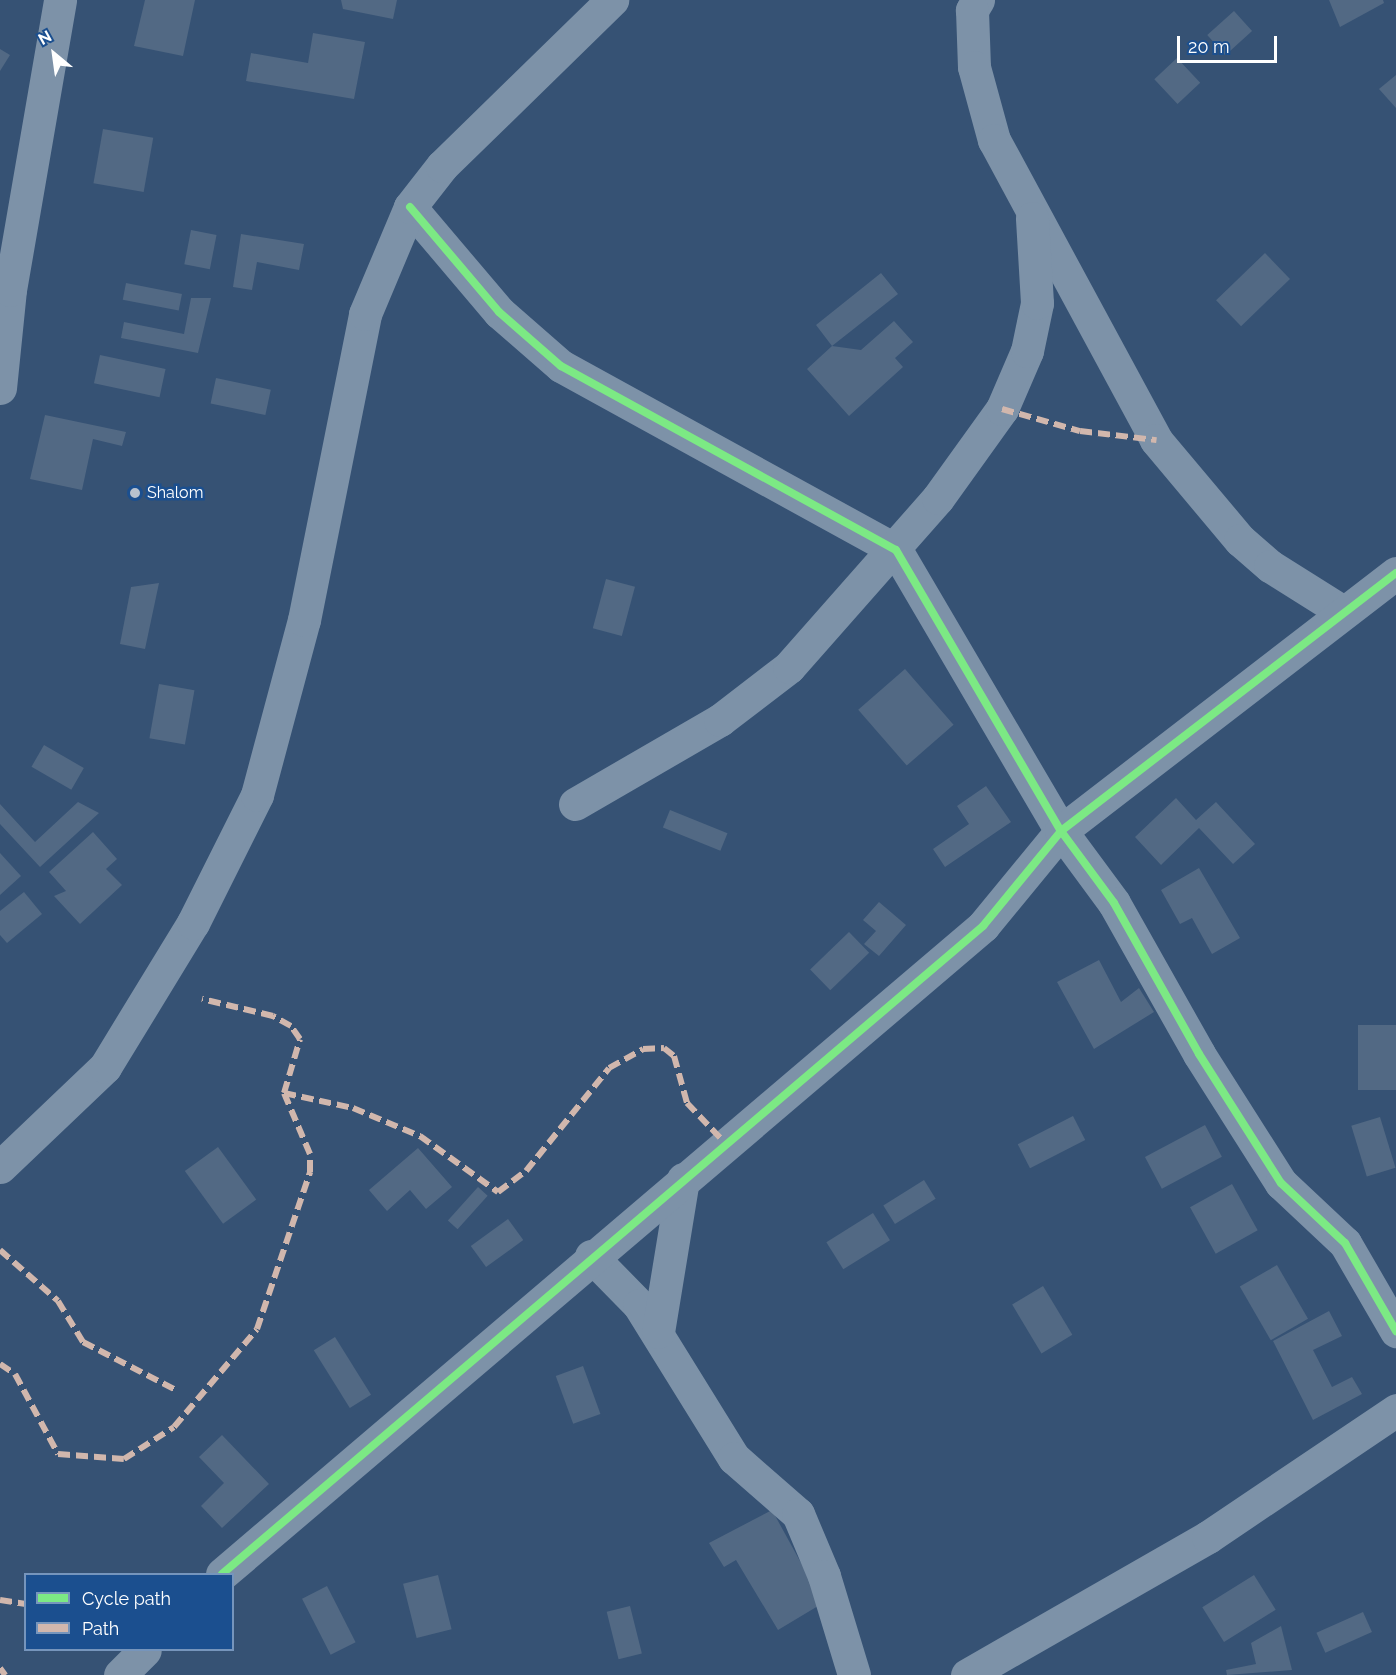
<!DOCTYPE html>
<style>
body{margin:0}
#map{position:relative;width:1396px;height:1675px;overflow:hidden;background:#365274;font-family:Raleway,sans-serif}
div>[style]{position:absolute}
.building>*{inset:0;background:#526984;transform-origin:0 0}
.minor>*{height:33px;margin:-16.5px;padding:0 16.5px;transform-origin:16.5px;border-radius:16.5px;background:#7d92a8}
.quiet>*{height:6px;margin-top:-3px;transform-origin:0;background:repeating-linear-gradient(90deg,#d1b7ad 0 12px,transparent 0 18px)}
.cycleway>*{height:8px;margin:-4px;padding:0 4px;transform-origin:4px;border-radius:4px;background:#7ce984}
.dots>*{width:16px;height:16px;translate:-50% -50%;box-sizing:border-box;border:3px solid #1b4f8f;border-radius:50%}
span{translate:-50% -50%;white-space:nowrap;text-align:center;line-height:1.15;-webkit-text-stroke:5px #1b4f8f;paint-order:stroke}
.poi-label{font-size:16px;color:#fff}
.left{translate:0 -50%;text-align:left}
.legend{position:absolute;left:24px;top:1573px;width:210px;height:78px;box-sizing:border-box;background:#1b4f8f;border:2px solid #7695bc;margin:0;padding:8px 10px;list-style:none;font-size:18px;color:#fff}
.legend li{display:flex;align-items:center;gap:12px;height:30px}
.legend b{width:30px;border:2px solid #7695bc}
.north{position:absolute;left:24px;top:24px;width:60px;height:60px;-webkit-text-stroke:4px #1b4f8f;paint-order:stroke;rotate:331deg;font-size:16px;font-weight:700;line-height:24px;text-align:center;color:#fff}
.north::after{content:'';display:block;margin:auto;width:21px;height:27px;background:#fff;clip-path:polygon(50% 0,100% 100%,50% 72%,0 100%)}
.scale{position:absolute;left:1177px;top:36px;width:100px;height:27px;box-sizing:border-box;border:3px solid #fff;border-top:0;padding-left:8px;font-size:18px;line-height:21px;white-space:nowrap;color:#fff;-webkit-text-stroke:4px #1b4f8f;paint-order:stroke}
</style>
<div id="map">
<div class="building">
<i style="clip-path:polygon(145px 0,195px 0,183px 56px,134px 46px)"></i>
<i style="clip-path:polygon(341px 0,397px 0,393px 19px,343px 9px)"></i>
<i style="clip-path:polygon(1329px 0,1383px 0,1384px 3px,1340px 27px)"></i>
<i style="left:1234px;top:11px;width:27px;height:36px;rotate:48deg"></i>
<i style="clip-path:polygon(313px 33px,365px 42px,354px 99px,246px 81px,251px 53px,308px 63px)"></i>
<i style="clip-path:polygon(0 49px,10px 55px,0 71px)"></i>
<i style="left:1177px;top:58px;width:34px;height:31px;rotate:47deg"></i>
<i style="clip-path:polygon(1396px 75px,1396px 108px,1379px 89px)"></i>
<i style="left:103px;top:129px;width:51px;height:55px;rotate:10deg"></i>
<i style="left:191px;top:230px;width:26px;height:35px;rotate:11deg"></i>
<i style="clip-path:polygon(241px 234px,304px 244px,299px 270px,257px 262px,252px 290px,233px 287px)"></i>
<i style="left:1265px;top:253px;width:36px;height:68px;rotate:46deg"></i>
<i style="clip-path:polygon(881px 273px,898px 294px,832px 346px,861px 350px,894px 321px,913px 342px,895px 358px,903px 367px,849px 416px,807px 369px,832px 346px,816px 325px)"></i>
<i style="left:126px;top:283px;width:57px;height:17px;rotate:11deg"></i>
<i style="clip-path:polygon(191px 298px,211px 298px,198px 353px,121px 338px,124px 322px,184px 334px)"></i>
<i style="left:100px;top:355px;width:67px;height:29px;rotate:12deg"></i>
<i style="left:216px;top:378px;width:56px;height:26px;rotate:12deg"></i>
<i style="clip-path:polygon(45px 415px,126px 432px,122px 446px,93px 439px,82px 490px,30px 479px)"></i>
<i style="left:606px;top:579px;width:30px;height:51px;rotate:15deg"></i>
<i style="clip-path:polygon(159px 583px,145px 649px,120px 644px,131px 587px)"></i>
<i style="left:905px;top:669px;width:74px;height:62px;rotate:49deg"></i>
<i style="left:159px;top:684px;width:36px;height:55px;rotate:10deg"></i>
<i style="left:44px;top:745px;width:46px;height:25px;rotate:30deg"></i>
<i style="clip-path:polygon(986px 786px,1011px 822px,945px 867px,933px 849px,969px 824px,957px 806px)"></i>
<i style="clip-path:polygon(1176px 798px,1196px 820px,1216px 802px,1255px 844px,1233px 864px,1199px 828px,1161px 865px,1135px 837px)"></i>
<i style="clip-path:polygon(78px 802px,99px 813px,40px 867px,0 824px,0 804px,35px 842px)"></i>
<i style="left:670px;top:810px;width:62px;height:19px;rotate:22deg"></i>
<i style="clip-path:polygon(93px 832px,117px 859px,106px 869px,122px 885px,80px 924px,54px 896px,66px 891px,49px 872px)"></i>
<i style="clip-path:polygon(0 853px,21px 876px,0 895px)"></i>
<i style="clip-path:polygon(1199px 868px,1240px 938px,1212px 954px,1192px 918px,1180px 924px,1161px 890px)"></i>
<i style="clip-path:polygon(24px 892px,42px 914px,7px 943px,0 935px,0 911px)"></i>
<i style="clip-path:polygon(879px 902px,906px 925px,879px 956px,864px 944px,876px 931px,863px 920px)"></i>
<i style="left:849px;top:932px;width:29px;height:54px;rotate:46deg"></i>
<i style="clip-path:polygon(1099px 960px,1121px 1002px,1139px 988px,1154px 1012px,1094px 1049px,1057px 982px)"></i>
<i style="left:1396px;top:1025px;width:65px;height:38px;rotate:90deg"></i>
<i style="left:1073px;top:1116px;width:27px;height:62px;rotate:63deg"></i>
<i style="left:1380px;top:1117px;width:53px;height:30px;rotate:73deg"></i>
<i style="left:1205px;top:1125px;width:36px;height:68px;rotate:62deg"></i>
<i style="left:218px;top:1147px;width:65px;height:41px;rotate:54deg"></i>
<i style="clip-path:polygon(418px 1148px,452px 1187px,426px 1209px,410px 1190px,387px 1211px,369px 1190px)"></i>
<i style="left:924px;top:1180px;width:22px;height:48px;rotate:58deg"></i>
<i style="left:1232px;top:1184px;width:53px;height:48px;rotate:61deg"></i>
<i style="left:478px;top:1187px;width:13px;height:45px;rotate:42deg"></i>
<i style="left:873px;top:1213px;width:32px;height:55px;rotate:58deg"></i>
<i style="left:508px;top:1219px;width:26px;height:46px;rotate:54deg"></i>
<i style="left:1277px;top:1265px;width:62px;height:43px;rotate:60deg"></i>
<i style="left:1043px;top:1286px;width:57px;height:36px;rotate:59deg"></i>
<i style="clip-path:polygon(1329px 1311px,1342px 1336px,1313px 1350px,1332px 1387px,1352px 1377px,1362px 1394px,1313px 1420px,1273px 1341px)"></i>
<i style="left:335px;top:1337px;width:68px;height:25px;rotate:58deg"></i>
<i style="left:583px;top:1366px;width:51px;height:29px;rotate:70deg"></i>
<i style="clip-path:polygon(222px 1435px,269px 1484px,222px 1528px,201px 1506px,224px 1483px,199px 1457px)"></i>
<i style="clip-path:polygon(772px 1510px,823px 1603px,778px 1630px,736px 1560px,724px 1567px,709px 1543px)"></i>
<i style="left:438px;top:1575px;width:56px;height:36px;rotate:76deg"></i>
<i style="left:1254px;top:1575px;width:41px;height:61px;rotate:58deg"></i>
<i style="left:327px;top:1586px;width:63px;height:28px;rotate:63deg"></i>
<i style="left:630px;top:1606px;width:49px;height:24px;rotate:76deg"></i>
<i style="left:1363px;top:1612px;width:22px;height:51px;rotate:66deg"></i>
<i style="clip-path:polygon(1281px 1626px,1292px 1670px,1227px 1675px,1226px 1670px,1256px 1664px,1251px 1643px)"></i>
</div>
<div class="minor">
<i style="left:978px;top:0;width:12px;rotate:121deg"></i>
<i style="left:972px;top:10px;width:57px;rotate:88deg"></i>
<i style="left:974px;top:67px;width:76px;rotate:74.7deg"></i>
<i style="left:994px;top:140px;width:341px;rotate:61.6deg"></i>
<i style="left:1156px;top:440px;width:131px;rotate:50deg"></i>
<i style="left:1240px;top:540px;width:40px;rotate:41deg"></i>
<i style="left:1270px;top:566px;width:86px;rotate:32.2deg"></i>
<i style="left:410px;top:207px;width:138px;rotate:49.7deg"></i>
<i style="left:499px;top:312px;width:82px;rotate:41.1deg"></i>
<i style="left:561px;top:366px;width:382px;rotate:28.8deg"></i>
<i style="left:896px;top:550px;width:326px;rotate:59.6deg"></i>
<i style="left:1061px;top:831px;width:89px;rotate:53.6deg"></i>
<i style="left:1114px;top:903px;width:173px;rotate:60.6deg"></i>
<i style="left:1199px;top:1054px;width:153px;rotate:57.6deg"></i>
<i style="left:1281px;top:1183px;width:88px;rotate:43.2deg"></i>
<i style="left:1345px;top:1243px;width:102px;rotate:59.9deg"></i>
<i style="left:0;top:388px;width:99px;rotate:-84.2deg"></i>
<i style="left:10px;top:290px;width:294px;rotate:-80.2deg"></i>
<i style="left:575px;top:804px;width:168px;rotate:-30.1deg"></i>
<i style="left:720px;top:720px;width:87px;rotate:-37.5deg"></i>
<i style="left:789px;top:667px;width:225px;rotate:-48.6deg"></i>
<i style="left:938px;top:498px;width:110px;rotate:-54.3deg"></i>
<i style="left:1002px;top:409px;width:63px;rotate:-66.7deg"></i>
<i style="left:1027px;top:351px;width:49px;rotate:-78.2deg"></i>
<i style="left:1037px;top:303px;width:85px;rotate:-93.4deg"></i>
<i style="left:0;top:1167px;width:145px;rotate:-43.6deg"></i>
<i style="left:105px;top:1067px;width:169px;rotate:-58.6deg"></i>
<i style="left:193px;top:923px;width:143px;rotate:-63.4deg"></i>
<i style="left:257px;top:795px;width:181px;rotate:-75deg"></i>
<i style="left:304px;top:620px;width:312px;rotate:-78.7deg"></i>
<i style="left:365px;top:314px;width:116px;rotate:-67.2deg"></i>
<i style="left:410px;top:207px;width:52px;rotate:-52deg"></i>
<i style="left:442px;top:166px;width:238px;rotate:-44.3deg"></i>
<i style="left:591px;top:1256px;width:69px;rotate:45.6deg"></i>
<i style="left:639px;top:1305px;width:180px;rotate:58.2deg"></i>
<i style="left:734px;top:1458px;width:85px;rotate:41.2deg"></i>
<i style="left:798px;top:1514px;width:67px;rotate:67.2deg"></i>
<i style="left:824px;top:1576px;width:103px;rotate:73.1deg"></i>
<i style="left:658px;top:1332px;width:155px;rotate:-80.7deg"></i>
<i style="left:222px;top:1574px;width:1000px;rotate:-40.41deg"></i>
<i style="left:983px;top:926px;width:123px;rotate:-50.6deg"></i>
<i style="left:1061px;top:831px;width:423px;rotate:-37.6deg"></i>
<i style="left:120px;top:1675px;width:35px;rotate:-45deg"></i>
<i style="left:967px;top:1675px;width:278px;rotate:-29.8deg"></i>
<i style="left:1208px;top:1537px;width:227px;rotate:-34deg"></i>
</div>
<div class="quiet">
<i style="left:1002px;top:409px;width:81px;rotate:15.8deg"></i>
<i style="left:1080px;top:431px;width:77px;rotate:6.8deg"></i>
<i style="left:284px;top:1093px;width:71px;rotate:12.3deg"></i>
<i style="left:353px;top:1108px;width:73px;rotate:22.7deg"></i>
<i style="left:420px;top:1136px;width:96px;rotate:35.7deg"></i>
<i style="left:498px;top:1192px;width:35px;rotate:-37deg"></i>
<i style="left:526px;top:1171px;width:132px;rotate:-51.1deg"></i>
<i style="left:609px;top:1068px;width:39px;rotate:-29deg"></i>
<i style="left:643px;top:1049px;width:21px;rotate:-3deg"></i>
<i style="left:664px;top:1048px;width:13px;rotate:39deg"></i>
<i style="left:674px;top:1056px;width:49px;rotate:74.5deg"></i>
<i style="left:687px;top:1103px;width:57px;rotate:46.4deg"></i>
<i style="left:0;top:1250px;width:77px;rotate:41.3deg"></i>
<i style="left:58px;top:1301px;width:48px;rotate:58.6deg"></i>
<i style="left:83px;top:1342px;width:107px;rotate:27.3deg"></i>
<i style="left:0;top:1364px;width:18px;rotate:34deg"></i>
<i style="left:15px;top:1374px;width:91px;rotate:61.7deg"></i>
<i style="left:58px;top:1454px;width:66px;rotate:4.3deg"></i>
<i style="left:124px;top:1459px;width:59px;rotate:-32.6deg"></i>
<i style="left:174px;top:1427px;width:128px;rotate:-49.7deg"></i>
<i style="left:257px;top:1329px;width:166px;rotate:-71.3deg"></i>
<i style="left:310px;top:1172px;width:18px;rotate:-90deg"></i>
<i style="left:310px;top:1154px;width:66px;rotate:-113.1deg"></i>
<i style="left:284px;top:1093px;width:56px;rotate:-73.5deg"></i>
<i style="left:300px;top:1039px;width:16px;rotate:-125deg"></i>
<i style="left:291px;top:1026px;width:21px;rotate:-151deg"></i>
<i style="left:273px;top:1016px;width:73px;rotate:-166.5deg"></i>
<i style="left:0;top:1600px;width:26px;rotate:9deg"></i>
<i style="left:0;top:1668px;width:9px;rotate:54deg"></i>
</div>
<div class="cycleway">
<i style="left:410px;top:207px;width:138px;rotate:49.7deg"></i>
<i style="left:499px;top:312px;width:82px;rotate:41.1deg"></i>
<i style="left:561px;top:366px;width:382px;rotate:28.8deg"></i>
<i style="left:896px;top:550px;width:326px;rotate:59.6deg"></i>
<i style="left:1061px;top:831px;width:89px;rotate:53.6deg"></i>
<i style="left:1114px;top:903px;width:173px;rotate:60.6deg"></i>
<i style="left:1199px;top:1054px;width:153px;rotate:57.6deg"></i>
<i style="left:1281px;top:1183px;width:88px;rotate:43.2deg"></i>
<i style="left:1345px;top:1243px;width:102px;rotate:59.9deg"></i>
<i style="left:222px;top:1574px;width:1000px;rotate:-40.41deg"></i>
<i style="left:983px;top:926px;width:123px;rotate:-50.6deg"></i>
<i style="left:1061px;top:831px;width:423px;rotate:-37.6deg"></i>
</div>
<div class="dots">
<i style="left:135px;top:493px;background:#b9c2ce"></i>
</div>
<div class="poi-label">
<span class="left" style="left:147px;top:493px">Shalom</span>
</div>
<ul class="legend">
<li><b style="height:8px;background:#7ce984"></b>Cycle path</li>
<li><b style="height:8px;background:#d1b7ad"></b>Path</li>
</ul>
<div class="north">N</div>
<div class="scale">20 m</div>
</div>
